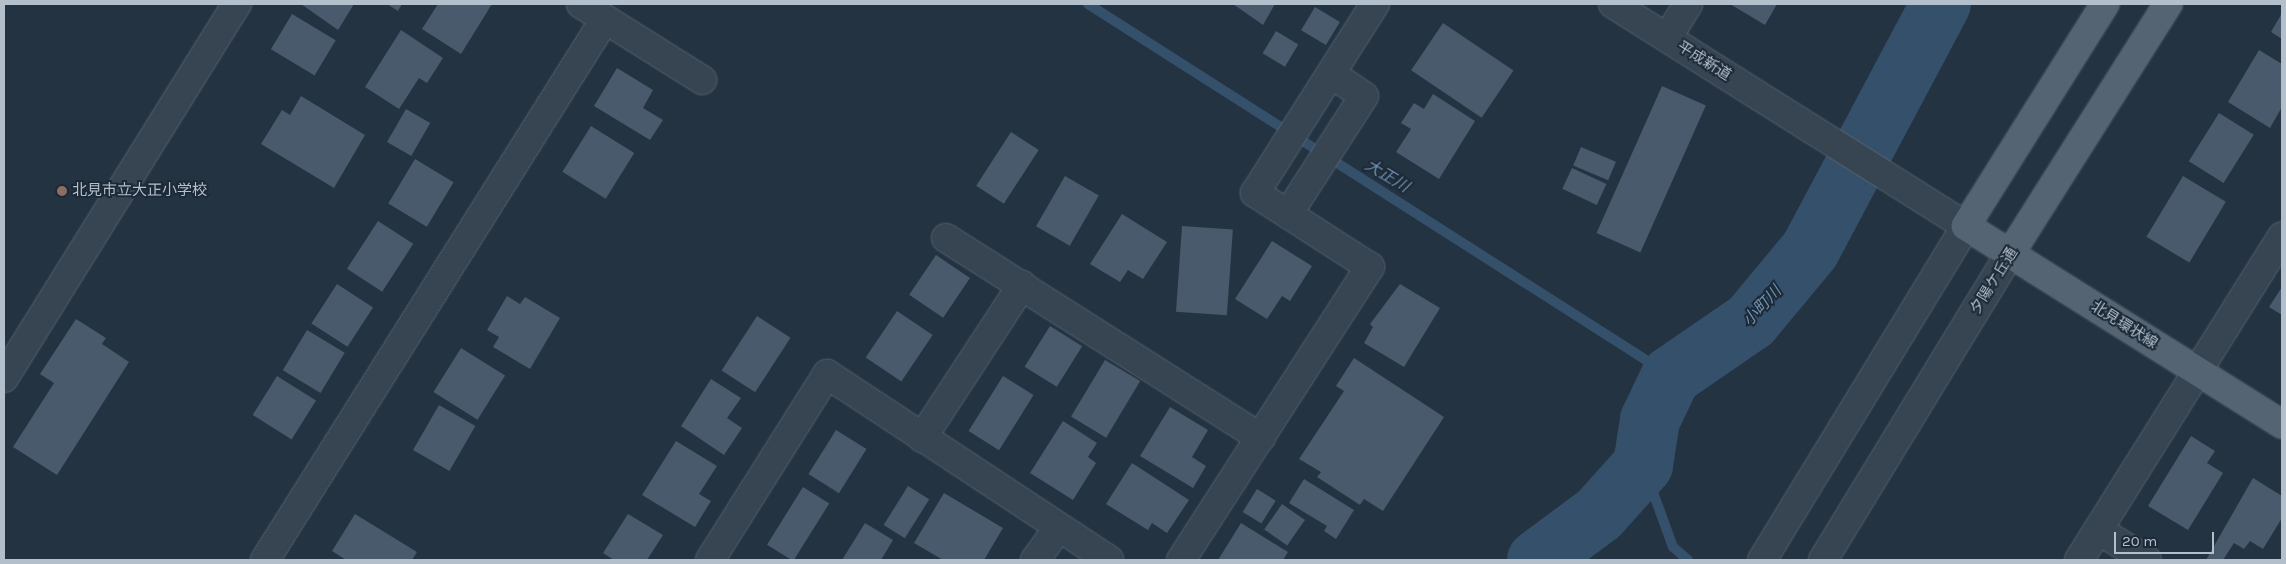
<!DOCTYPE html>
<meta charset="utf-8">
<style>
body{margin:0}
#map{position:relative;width:2286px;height:564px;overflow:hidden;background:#233342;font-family:Karla,"Noto Sans JP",sans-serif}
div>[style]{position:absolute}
.stream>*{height:10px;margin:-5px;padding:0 5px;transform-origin:5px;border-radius:5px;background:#35506a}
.river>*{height:60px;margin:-30px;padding:0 30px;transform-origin:30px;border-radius:30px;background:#35506a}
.building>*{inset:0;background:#485a6b;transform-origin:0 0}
.roads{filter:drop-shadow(0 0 1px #55626f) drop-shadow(0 0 1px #55626f)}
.minor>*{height:28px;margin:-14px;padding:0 14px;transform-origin:14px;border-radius:14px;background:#374451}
.major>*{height:28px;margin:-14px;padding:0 14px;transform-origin:14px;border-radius:14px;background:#556472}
.dots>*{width:14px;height:14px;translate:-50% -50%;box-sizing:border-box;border:2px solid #1c2937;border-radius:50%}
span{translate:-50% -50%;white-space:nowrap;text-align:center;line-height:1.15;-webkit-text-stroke:4px #1c2937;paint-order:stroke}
.street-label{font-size:15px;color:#b4bfcc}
.poi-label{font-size:15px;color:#b4bfcc}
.left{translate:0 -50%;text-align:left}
.water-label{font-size:16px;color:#7193b2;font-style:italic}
.frame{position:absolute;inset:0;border:5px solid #b4bfcc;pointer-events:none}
.scale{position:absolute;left:2114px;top:532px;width:100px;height:22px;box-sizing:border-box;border:2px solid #b4bfcc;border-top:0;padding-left:6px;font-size:15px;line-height:18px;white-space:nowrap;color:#b4bfcc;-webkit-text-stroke:4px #1c2937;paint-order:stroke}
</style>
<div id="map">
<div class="stream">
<i style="left:1088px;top:4px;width:692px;rotate:32.54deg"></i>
<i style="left:1643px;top:465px;width:87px;rotate:69.9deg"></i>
<i style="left:1673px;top:547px;width:20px;rotate:41deg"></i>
</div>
<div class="river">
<i style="left:1537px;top:560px;width:77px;rotate:-36.6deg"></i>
<i style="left:1599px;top:514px;width:66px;rotate:-48.1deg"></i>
<i style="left:1643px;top:465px;width:46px;rotate:-81.2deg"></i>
<i style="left:1650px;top:420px;width:49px;rotate:-64.5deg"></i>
<i style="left:1671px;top:376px;width:97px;rotate:-34.5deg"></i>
<i style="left:1751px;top:321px;width:92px;rotate:-50.3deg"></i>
<i style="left:1810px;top:250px;width:279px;rotate:-62deg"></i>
</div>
<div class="building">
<i style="clip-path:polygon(301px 4px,354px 4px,338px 30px)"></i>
<i style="clip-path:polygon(387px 4px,402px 4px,398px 11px)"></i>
<i style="clip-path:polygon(438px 4px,492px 4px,461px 54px,422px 29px)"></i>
<i style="clip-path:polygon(1233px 4px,1275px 4px,1263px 25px)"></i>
<i style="clip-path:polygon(1730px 4px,1777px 4px,1765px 25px)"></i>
<i style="left:1315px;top:7px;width:29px;height:27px;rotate:31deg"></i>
<i style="clip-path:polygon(2282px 13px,2282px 39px,2271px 32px)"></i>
<i style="left:292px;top:14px;width:51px;height:41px;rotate:31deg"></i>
<i style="left:1443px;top:23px;width:85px;height:57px;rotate:34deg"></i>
<i style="clip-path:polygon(401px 30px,443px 58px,427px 83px,419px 78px,399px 109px,365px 87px)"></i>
<i style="left:1276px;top:31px;width:26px;height:26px;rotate:31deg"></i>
<i style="clip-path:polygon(2259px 50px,2282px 64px,2282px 107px,2270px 128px,2228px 102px)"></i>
<i style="clip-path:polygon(617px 68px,653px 90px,643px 108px,663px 120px,650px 140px,594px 106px)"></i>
<i style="left:1662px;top:86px;width:48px;height:161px;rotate:24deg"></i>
<i style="clip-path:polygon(1433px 94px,1475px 121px,1439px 179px,1396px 152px,1411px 129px,1401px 123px,1414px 103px,1424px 109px)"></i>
<i style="clip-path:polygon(301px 96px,365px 135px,334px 188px,261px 144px,282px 110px,290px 115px)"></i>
<i style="left:406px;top:109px;width:28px;height:38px;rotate:30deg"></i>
<i style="left:2219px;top:113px;width:41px;height:57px;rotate:32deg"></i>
<i style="left:591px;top:126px;width:51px;height:54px;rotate:32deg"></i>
<i style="left:1011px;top:132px;width:33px;height:64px;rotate:33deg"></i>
<i style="left:1581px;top:147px;width:38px;height:20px;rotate:23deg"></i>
<i style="left:415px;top:159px;width:45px;height:52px;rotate:31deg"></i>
<i style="left:1572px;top:168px;width:38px;height:23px;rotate:25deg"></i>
<i style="left:1065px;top:176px;width:39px;height:58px;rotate:30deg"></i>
<i style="left:2183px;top:176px;width:50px;height:71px;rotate:31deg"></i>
<i style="clip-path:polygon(1122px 214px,1167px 242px,1143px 279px,1128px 270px,1120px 282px,1090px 264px)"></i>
<i style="left:378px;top:221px;width:42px;height:57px;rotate:33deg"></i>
<i style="left:1182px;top:226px;width:51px;height:86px;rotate:4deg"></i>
<i style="clip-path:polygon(1272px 241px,1312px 266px,1290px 301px,1282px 296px,1267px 319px,1235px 299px)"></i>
<i style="left:936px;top:255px;width:41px;height:48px;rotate:34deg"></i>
<i style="left:337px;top:284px;width:43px;height:47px;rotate:33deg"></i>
<i style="clip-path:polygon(1400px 284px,1440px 308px,1404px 367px,1364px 343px,1373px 327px,1370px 324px)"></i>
<i style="clip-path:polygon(2282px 287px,2282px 315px,2269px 307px)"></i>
<i style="clip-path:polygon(507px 296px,520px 304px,525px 297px,560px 318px,530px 369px,493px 347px,499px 337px,487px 330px)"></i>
<i style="left:897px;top:311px;width:43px;height:56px;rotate:34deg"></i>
<i style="left:757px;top:316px;width:40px;height:65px;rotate:33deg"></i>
<i style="clip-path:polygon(76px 319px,106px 338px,102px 344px,129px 362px,57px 475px,13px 447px,54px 383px,40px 374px)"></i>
<i style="left:1050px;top:326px;width:38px;height:48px;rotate:32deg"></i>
<i style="left:307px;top:330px;width:44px;height:47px;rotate:31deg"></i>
<i style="left:461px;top:348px;width:52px;height:52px;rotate:32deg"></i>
<i style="clip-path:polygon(1354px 358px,1444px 417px,1383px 511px,1364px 499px,1360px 505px,1317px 477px,1321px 472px,1299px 459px,1344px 391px,1336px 386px)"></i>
<i style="left:1105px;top:360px;width:41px;height:66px;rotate:31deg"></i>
<i style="left:277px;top:376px;width:46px;height:46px;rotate:32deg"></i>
<i style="left:1003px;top:376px;width:36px;height:65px;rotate:32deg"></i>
<i style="clip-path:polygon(711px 379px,741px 398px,727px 418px,742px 428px,724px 455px,681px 426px)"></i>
<i style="left:439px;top:405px;width:42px;height:52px;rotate:30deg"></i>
<i style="clip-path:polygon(1170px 407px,1208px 430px,1192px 457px,1206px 466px,1193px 488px,1140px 456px)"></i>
<i style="clip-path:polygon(1063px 421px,1097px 443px,1088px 457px,1096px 463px,1073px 500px,1030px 473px)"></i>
<i style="left:836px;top:430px;width:36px;height:52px;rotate:32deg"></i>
<i style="clip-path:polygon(2191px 436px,2215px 451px,2207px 463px,2223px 473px,2188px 530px,2148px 506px)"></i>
<i style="clip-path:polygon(676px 441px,717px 466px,699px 494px,711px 501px,695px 527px,642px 495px)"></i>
<i style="clip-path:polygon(1132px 463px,1189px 500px,1167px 533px,1152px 523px,1148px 530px,1106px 504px)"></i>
<i style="clip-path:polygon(2253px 478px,2282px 496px,2282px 518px,2263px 549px,2250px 541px,2244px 549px,2234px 543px,2223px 560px,2206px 560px)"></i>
<i style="clip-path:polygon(1304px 479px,1354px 510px,1336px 539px,1324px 531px,1327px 526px,1289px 503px)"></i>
<i style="left:908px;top:486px;width:25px;height:46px;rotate:32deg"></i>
<i style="left:803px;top:487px;width:31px;height:68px;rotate:32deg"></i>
<i style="left:1257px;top:489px;width:22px;height:27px;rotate:32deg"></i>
<i style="clip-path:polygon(944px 493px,1003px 528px,984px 560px,943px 560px,914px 543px)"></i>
<i style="left:1282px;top:504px;width:28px;height:31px;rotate:35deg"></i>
<i style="clip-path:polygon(355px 514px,417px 552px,412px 560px,346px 560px,332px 551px)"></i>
<i style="clip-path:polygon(628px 514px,663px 535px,647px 560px,614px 560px,603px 553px)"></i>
<i style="clip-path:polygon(865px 523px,893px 540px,881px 560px,842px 560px)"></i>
<i style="clip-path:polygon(1241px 523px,1288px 552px,1283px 560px,1218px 560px)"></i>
</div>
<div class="roads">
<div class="minor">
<i style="left:581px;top:4px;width:143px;rotate:32.1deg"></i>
<i style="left:1613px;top:4px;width:417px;rotate:32.2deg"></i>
<i style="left:1966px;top:226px;width:391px;rotate:121.4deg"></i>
<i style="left:1667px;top:38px;width:40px;rotate:-58deg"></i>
<i style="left:1288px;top:214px;width:140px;rotate:-57.2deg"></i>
<i style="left:1364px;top:96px;width:40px;rotate:-146deg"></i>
<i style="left:946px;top:238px;width:373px;rotate:32.4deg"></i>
<i style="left:4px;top:378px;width:441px;rotate:-58.1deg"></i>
<i style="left:922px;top:438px;width:183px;rotate:-56.8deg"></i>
<i style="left:2098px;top:530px;width:57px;rotate:31.5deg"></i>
<i style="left:265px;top:560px;width:639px;rotate:-57.85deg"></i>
<i style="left:710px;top:560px;width:220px;rotate:-57.8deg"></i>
<i style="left:827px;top:374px;width:338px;rotate:33.4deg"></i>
<i style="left:1035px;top:560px;width:39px;rotate:-54deg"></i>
<i style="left:1181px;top:560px;width:349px;rotate:-57.2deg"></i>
<i style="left:1370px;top:267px;width:137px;rotate:-147.2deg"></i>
<i style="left:1255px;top:193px;width:224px;rotate:-57.6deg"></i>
<i style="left:1823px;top:560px;width:359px;rotate:-58.6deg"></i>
<i style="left:2079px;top:560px;width:382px;rotate:-57.9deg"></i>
</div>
<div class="major">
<i style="left:2105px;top:4px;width:262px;rotate:122.1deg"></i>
<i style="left:1966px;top:226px;width:373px;rotate:32.1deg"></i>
<i style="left:2010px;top:254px;width:296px;rotate:-57.7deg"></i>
</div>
</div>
<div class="dots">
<i style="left:62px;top:191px;background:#8d6e63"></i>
</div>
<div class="street-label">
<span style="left:1704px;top:61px;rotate:32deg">平成新道</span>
<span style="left:1994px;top:281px;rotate:-58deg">夕陽ケ丘通</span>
<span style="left:2124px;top:325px;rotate:32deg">北見環状線</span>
</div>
<div class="poi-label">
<span class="left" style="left:72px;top:191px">北見市立大正小学校</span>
</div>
<div class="water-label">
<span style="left:1387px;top:176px;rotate:31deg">大正川</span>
<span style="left:1762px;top:306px;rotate:-47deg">小町川</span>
</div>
<div class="frame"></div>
<div class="scale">20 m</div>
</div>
